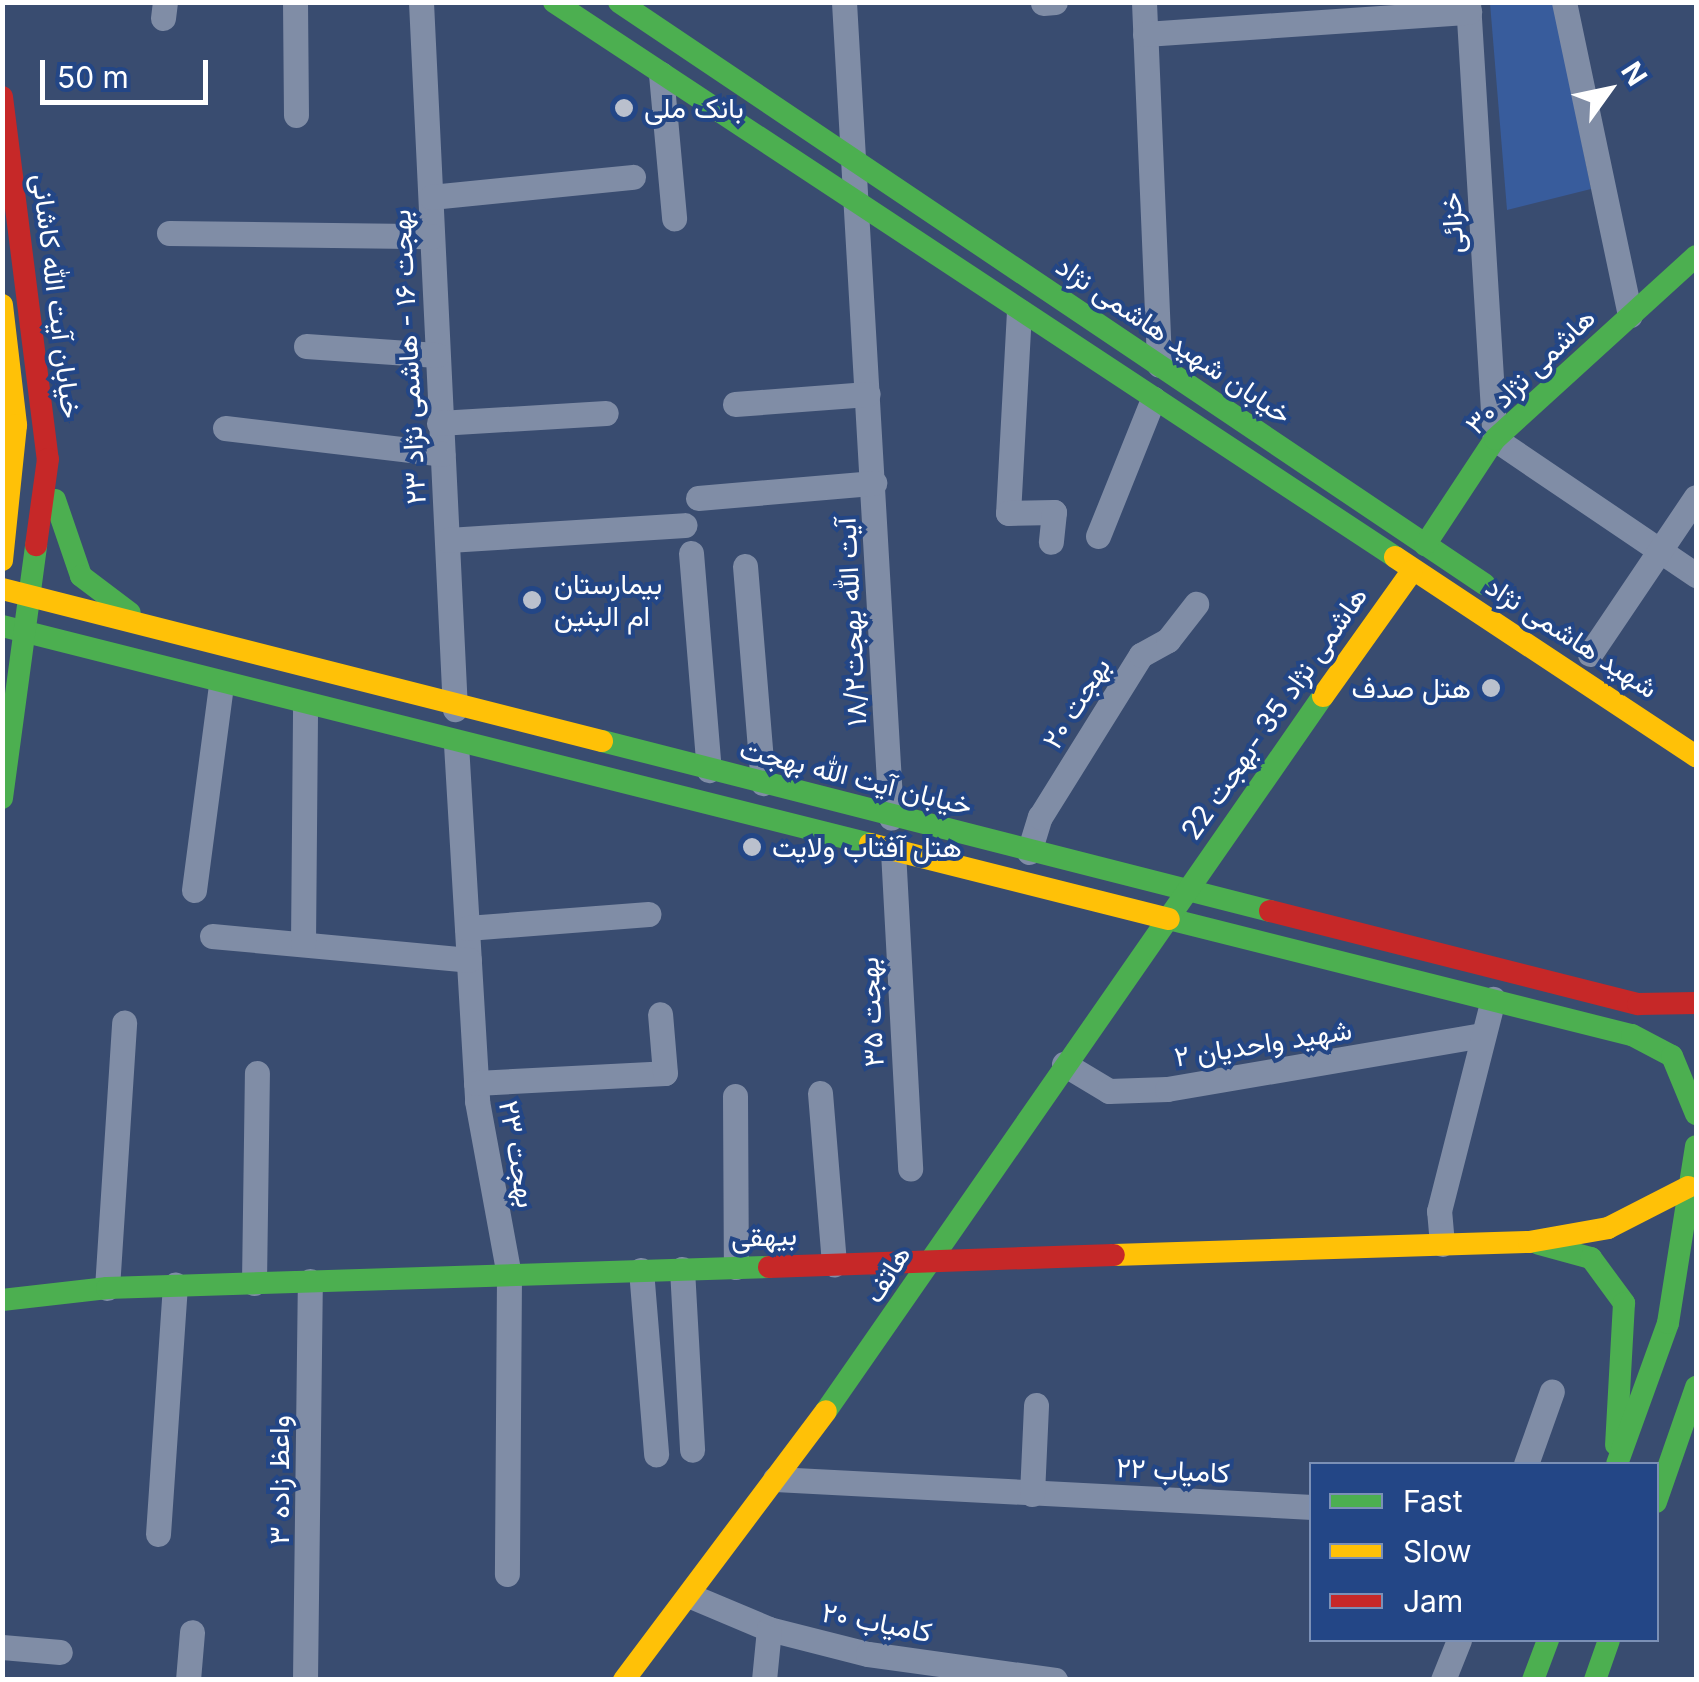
<!DOCTYPE html>
<meta charset="utf-8">
<style>
body{margin:0}
#map{position:relative;width:1699px;height:1682px;overflow:hidden;background:#394c70;font-family:Inter,Vazirmatn,sans-serif}
div>[style]{position:absolute}
.green>*{inset:0;background:#385c9c}
.street>*{height:25px;margin:-12.5px;padding:0 12.5px;transform-origin:12.5px;border-radius:12.5px;background:#808da6}
.fast>*{height:22px;margin:-11px;padding:0 11px;transform-origin:11px;border-radius:11px;background:#4caf50}
.slow>*{height:22px;margin:-11px;padding:0 11px;transform-origin:11px;border-radius:11px;background:#ffc107}
.jam>*{height:22px;margin:-11px;padding:0 11px;transform-origin:11px;border-radius:11px;background:#c62828}
.dots>*{width:28px;height:28px;translate:-50% -50%;box-sizing:border-box;border:5px solid #234686;border-radius:50%}
span{translate:-50% -50%;white-space:nowrap;text-align:center;line-height:1.15;-webkit-text-stroke:8px #234686;paint-order:stroke}
.poi-label{font-size:28px;color:#fff}
.left{translate:0 -50%;text-align:left}
.right{translate:-100% -50%;text-align:right}
.street-label{font-size:28px;color:#fff}
.frame{position:absolute;inset:0;border:5px solid #fff;pointer-events:none}
.legend{position:absolute;left:1309px;top:1462px;width:350px;height:180px;box-sizing:border-box;background:#234686;border:2px solid #7b90b6;margin:0;padding:12px 18px;list-style:none;font-size:30px;color:#fff}
.legend li{display:flex;align-items:center;gap:20px;height:50px}
.legend b{width:50px;border:2px solid #7b90b6}
.north{position:absolute;left:1559px;top:40px;width:100px;height:100px;-webkit-text-stroke:8px #234686;paint-order:stroke;rotate:57deg;font-size:28px;font-weight:700;line-height:40px;text-align:center;color:#fff}
.north::after{content:'';display:block;margin:auto;width:35px;height:45px;background:#fff;clip-path:polygon(50% 0,100% 100%,50% 72%,0 100%)}
.scale{position:absolute;left:40px;top:60px;width:168px;height:45px;box-sizing:border-box;border:5px solid #fff;border-top:0;padding-left:12px;font-size:30px;line-height:35px;white-space:nowrap;color:#fff;-webkit-text-stroke:8px #234686;paint-order:stroke}
</style>
<div id="map">
<div class="green">
<i style="clip-path:polygon(1490px 3px,1554px 3px,1591px 189px,1507px 210px)"></i>
</div>
<div class="street">
<i style="left:295px;top:2px;width:113px;rotate:89.5deg"></i>
<i style="left:421px;top:2px;width:708px;rotate:87.25deg"></i>
<i style="left:844px;top:2px;width:817px;rotate:86.7deg"></i>
<i style="left:1144px;top:2px;width:363px;rotate:87.6deg"></i>
<i style="left:1468px;top:2px;width:438px;rotate:86.5deg"></i>
<i style="left:1495px;top:439px;width:243px;rotate:34.1deg"></i>
<i style="left:1564px;top:2px;width:320px;rotate:78.1deg"></i>
<i style="left:1043px;top:3px;width:12px;rotate:-5deg"></i>
<i style="left:163px;top:18px;width:16px;rotate:-83deg"></i>
<i style="left:1145px;top:34px;width:325px;rotate:-3.9deg"></i>
<i style="left:661px;top:74px;width:145px;rotate:84.8deg"></i>
<i style="left:431px;top:197px;width:203px;rotate:-5.7deg"></i>
<i style="left:169px;top:233px;width:263px;rotate:0.7deg"></i>
<i style="left:1019px;top:311px;width:202px;rotate:93.1deg"></i>
<i style="left:1008px;top:513px;width:46px;rotate:-1.2deg"></i>
<i style="left:1054px;top:512px;width:30px;rotate:96deg"></i>
<i style="left:306px;top:346px;width:131px;rotate:3.9deg"></i>
<i style="left:735px;top:404px;width:133px;rotate:-4.3deg"></i>
<i style="left:439px;top:423px;width:167px;rotate:-3.4deg"></i>
<i style="left:225px;top:428px;width:219px;rotate:6.8deg"></i>
<i style="left:698px;top:498px;width:177px;rotate:-4.9deg"></i>
<i style="left:1098px;top:536px;width:148px;rotate:-68.1deg"></i>
<i style="left:448px;top:540px;width:237px;rotate:-3.6deg"></i>
<i style="left:691px;top:553px;width:218px;rotate:85.3deg"></i>
<i style="left:745px;top:566px;width:218px;rotate:85.3deg"></i>
<i style="left:1590px;top:654px;width:189px;rotate:-56deg"></i>
<i style="left:456px;top:744px;width:358px;rotate:86.6deg"></i>
<i style="left:477px;top:1101px;width:177px;rotate:79.6deg"></i>
<i style="left:509px;top:1275px;width:299px;rotate:90.4deg"></i>
<i style="left:893px;top:851px;width:318px;rotate:86.9deg"></i>
<i style="left:1029px;top:852px;width:37px;rotate:-73deg"></i>
<i style="left:1040px;top:817px;width:191px;rotate:-58.1deg"></i>
<i style="left:1141px;top:655px;width:31px;rotate:-29deg"></i>
<i style="left:1168px;top:640px;width:46px;rotate:-52.1deg"></i>
<i style="left:194px;top:890px;width:206px;rotate:-82.5deg"></i>
<i style="left:467px;top:928px;width:182px;rotate:-4.4deg"></i>
<i style="left:212px;top:936px;width:258px;rotate:5.3deg"></i>
<i style="left:303px;top:944px;width:238px;rotate:-89.5deg"></i>
<i style="left:1064px;top:1064px;width:52px;rotate:31deg"></i>
<i style="left:1109px;top:1091px;width:58px;rotate:-2deg"></i>
<i style="left:1167px;top:1089px;width:315px;rotate:-9.7deg"></i>
<i style="left:476px;top:1083px;width:189px;rotate:-3deg"></i>
<i style="left:665px;top:1073px;width:59px;rotate:-94.8deg"></i>
<i style="left:820px;top:1093px;width:172px;rotate:85.3deg"></i>
<i style="left:735px;top:1096px;width:171px;rotate:89.7deg"></i>
<i style="left:1442px;top:1244px;width:33px;rotate:-95deg"></i>
<i style="left:1439px;top:1211px;width:219px;rotate:-75.7deg"></i>
<i style="left:682px;top:1269px;width:181px;rotate:86.8deg"></i>
<i style="left:641px;top:1270px;width:185px;rotate:85.3deg"></i>
<i style="left:254px;top:1283px;width:210px;rotate:-89.2deg"></i>
<i style="left:107px;top:1288px;width:266px;rotate:-86.3deg"></i>
<i style="left:1526px;top:1464px;width:77px;rotate:-70.4deg"></i>
<i style="left:775px;top:1479px;width:538px;rotate:2.98deg"></i>
<i style="left:1032px;top:1494px;width:89px;rotate:-87.4deg"></i>
<i style="left:158px;top:1534px;width:250px;rotate:-86.1deg"></i>
<i style="left:693px;top:1597px;width:82px;rotate:22.8deg"></i>
<i style="left:769px;top:1629px;width:102px;rotate:14.2deg"></i>
<i style="left:868px;top:1654px;width:189px;rotate:7.9deg"></i>
<i style="left:2px;top:1647px;width:58px;rotate:4.9deg"></i>
<i style="left:188px;top:1680px;width:48px;rotate:-85.2deg"></i>
<i style="left:305px;top:1680px;width:399px;rotate:-89.3deg"></i>
<i style="left:764px;top:1680px;width:51px;rotate:-84.4deg"></i>
<i style="left:1443px;top:1680px;width:43px;rotate:-68.2deg"></i>
</div>
<div class="fast">
<i style="left:554px;top:2px;width:1008px;rotate:33.42deg"></i>
<i style="left:619px;top:2px;width:1043px;rotate:33.93deg"></i>
<i style="left:55px;top:500px;width:80px;rotate:71.1deg"></i>
<i style="left:81px;top:576px;width:61px;rotate:37.1deg"></i>
<i style="left:1425px;top:545px;width:127px;rotate:-56.6deg"></i>
<i style="left:1495px;top:439px;width:272px;rotate:-42.3deg"></i>
<i style="left:2px;top:626px;width:895px;rotate:14.1deg"></i>
<i style="left:602px;top:741px;width:689px;rotate:14.28deg"></i>
<i style="left:2px;top:798px;width:255px;rotate:-82.3deg"></i>
<i style="left:1169px;top:919px;width:477px;rotate:14.1deg"></i>
<i style="left:1632px;top:1035px;width:45px;rotate:27.7deg"></i>
<i style="left:1672px;top:1056px;width:63px;rotate:67.5deg"></i>
<i style="left:1539px;top:1244px;width:54px;rotate:15.1deg"></i>
<i style="left:1591px;top:1258px;width:56px;rotate:53.7deg"></i>
<i style="left:1624px;top:1303px;width:142px;rotate:93.2deg"></i>
<i style="left:2px;top:1300px;width:106px;rotate:-6.5deg"></i>
<i style="left:107px;top:1288px;width:662px;rotate:-1.82deg"></i>
<i style="left:826px;top:1411px;width:871px;rotate:-55.2deg"></i>
<i style="left:1617px;top:1464px;width:150px;rotate:-70.1deg"></i>
<i style="left:1668px;top:1323px;width:179px;rotate:-81deg"></i>
<i style="left:1656px;top:1502px;width:122px;rotate:-70.8deg"></i>
<i style="left:1533px;top:1680px;width:43px;rotate:-69.4deg"></i>
<i style="left:1595px;top:1680px;width:42px;rotate:-70.7deg"></i>
</div>
<div class="slow">
<i style="left:2px;top:305px;width:121px;rotate:83.3deg"></i>
<i style="left:16px;top:425px;width:136px;rotate:95.9deg"></i>
<i style="left:1395px;top:557px;width:361px;rotate:33.5deg"></i>
<i style="left:2px;top:589px;width:619px;rotate:14.22deg"></i>
<i style="left:1323px;top:696px;width:153px;rotate:-54.5deg"></i>
<i style="left:870px;top:844px;width:308px;rotate:14.1deg"></i>
<i style="left:1114px;top:1255px;width:415px;rotate:-1.8deg"></i>
<i style="left:1529px;top:1242px;width:80px;rotate:-10deg"></i>
<i style="left:1608px;top:1228px;width:90px;rotate:-27.1deg"></i>
<i style="left:624px;top:1680px;width:336px;rotate:-53.1deg"></i>
</div>
<div class="jam">
<i style="left:2px;top:97px;width:365px;rotate:82.8deg"></i>
<i style="left:48px;top:459px;width:87px;rotate:97.9deg"></i>
<i style="left:1270px;top:911px;width:380px;rotate:14.2deg"></i>
<i style="left:1638px;top:1004px;width:58px;rotate:-1deg"></i>
<i style="left:769px;top:1267px;width:345px;rotate:-2deg"></i>
</div>
<div class="dots">
<i style="left:624px;top:108px;background:#bac0cd"></i>
<i style="left:532px;top:600px;background:#bac0cd"></i>
<i style="left:1491px;top:688px;background:#bac0cd"></i>
<i style="left:752px;top:847px;background:#bac0cd"></i>
</div>
<div class="poi-label">
<span class="left" style="left:644px;top:108px">بانک ملی</span>
<span class="left" style="left:554px;top:600px">بیمارستان<br>ام البنین</span>
<span class="right" style="left:1471px;top:688px">هتل صدف</span>
<span class="left" style="left:772px;top:847px">هتل آفتاب ولایت</span>
</div>
<div class="street-label">
<span style="left:1452px;top:223px;rotate:-93deg">خزائی</span>
<span style="left:57px;top:296px;rotate:83deg">خیابان آیت الله کاشانی</span>
<span style="left:1174px;top:340px;rotate:34deg">خیابان شهید هاشمی نژاد</span>
<span style="left:408px;top:357px;rotate:-93deg">بهجت ۱۶ - هاشمی نژاد ۲۳</span>
<span style="left:1530px;top:371px;rotate:-44deg">هاشمی نژاد ۳۰</span>
<span style="left:851px;top:622px;rotate:-93deg">آیت الله بهجت۱۸/۲</span>
<span style="left:1572px;top:637px;rotate:33deg">شهید هاشمی نژاد</span>
<span style="left:1076px;top:703px;rotate:-58deg">بهجت ۲۰</span>
<span style="left:1274px;top:713px;rotate:-55deg">هاشمی نژاد 35 -بهجت 22</span>
<span style="left:856px;top:777px;rotate:14deg">خیابان آیت الله بهجت</span>
<span style="left:871px;top:1012px;rotate:-93deg">بهجت ۳۵</span>
<span style="left:1263px;top:1043px;rotate:-9deg">شهید واحدیان ۲</span>
<span style="left:518px;top:1154px;rotate:80deg">بهجت ۲۳</span>
<span style="left:764px;top:1236px;rotate:-2deg">بیهقی</span>
<span style="left:887px;top:1274px;rotate:-58deg">هاتف</span>
<span style="left:1173px;top:1470px;rotate:3deg">کامیاب ۲۲</span>
<span style="left:279px;top:1480px;rotate:-90deg">واعظ زاده ۳</span>
<span style="left:877px;top:1622px;rotate:11deg">کامیاب ۲۰</span>
</div>
<div class="frame"></div>
<ul class="legend">
<li><b style="height:12px;background:#4caf50"></b>Fast</li>
<li><b style="height:12px;background:#ffc107"></b>Slow</li>
<li><b style="height:12px;background:#c62828"></b>Jam</li>
</ul>
<div class="north">N</div>
<div class="scale">50 m</div>
</div>
